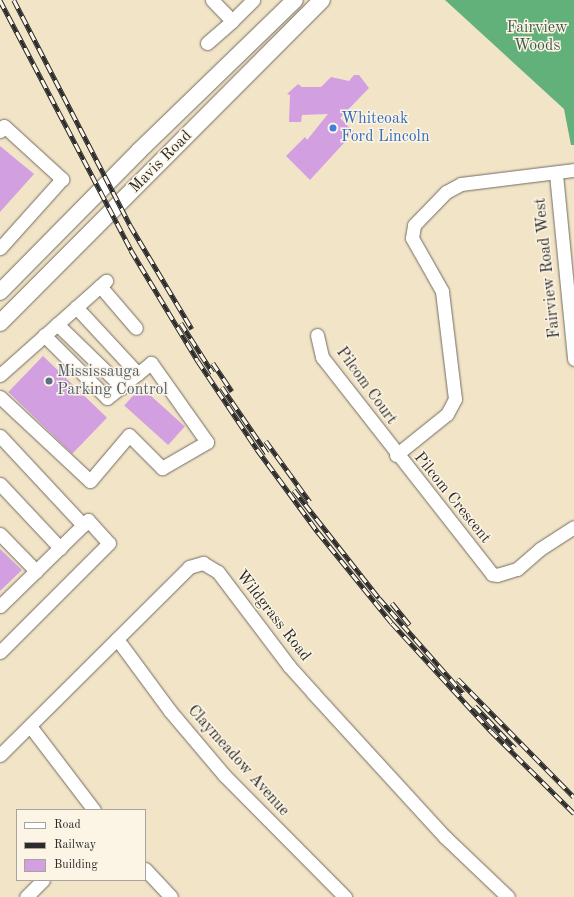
<!DOCTYPE html>
<style>
body{margin:0}
#map{position:relative;width:574px;height:897px;overflow:hidden;background:#f2e4c7;font-family:"Old Standard TT",serif}
div>[style]{position:absolute}
.forest>*{inset:0;background:#62b07a}
.building>*{inset:0;background:#d29fe1;transform-origin:0 0}
.roads{filter:drop-shadow(0 0 1px #716c62) drop-shadow(0 0 1px #716c62)}
.minor>*{height:13px;margin:-6.5px;padding:0 6.5px;transform-origin:6.5px;border-radius:6.5px;background:#fff}
.major>*{height:16px;margin:-8px;padding:0 8px;transform-origin:8px;border-radius:8px;background:#fff}
.rail>*{height:4.5px;margin-top:-2.25px;transform-origin:0;background:repeating-linear-gradient(90deg,#fcf5e5 0 9px,#2b2b2b 0 18px);box-sizing:border-box;border-block:1px solid #2b2b2b}
.dots>*{width:11px;height:11px;translate:-50% -50%;box-sizing:border-box;border:2px solid #fcf5e5;border-radius:50%}
span{translate:-50% -50%;white-space:nowrap;text-align:center;line-height:1.15;-webkit-text-stroke:3px #fcf5e5;paint-order:stroke}
.park-label{font-size:16px;color:#425c49}
.shop-label{font-size:16px;color:#366cbe}
.left{translate:0 -50%;text-align:left}
.street-label{font-size:16px;color:#2b2b2b}
.service-label{font-size:16px;color:#4e5e75}
.legend{position:absolute;left:16px;top:809px;width:130px;height:72px;box-sizing:border-box;background:#fcf5e5;border:1px solid #a8a49b;margin:0;padding:5px 7px;list-style:none;font-size:12px;color:#2b2b2b}
.legend li{display:flex;align-items:center;gap:8px;height:20px}
.legend b{width:20px;border:1px solid #a8a49b}
</style>
<div id="map">
<div class="forest">
<i style="clip-path:polygon(445px 0,574px 0,574px 145px,571px 145px,564px 109px)"></i>
</div>
<div class="building">
<i style="clip-path:polygon(354px 75px,359px 75px,369px 88px,340px 118px,354px 132px,310px 180px,286px 156px,305px 137px,307px 140px,328px 114px,302px 115px,301px 122px,289px 122px,290px 95px,287px 94px,298px 84px,302px 87px,321px 87px,331px 77px,349px 81px)"></i>
<i style="clip-path:polygon(0 146px,34px 174px,0 212px)"></i>
<i style="left:43px;top:356px;width:89px;height:50px;rotate:44deg"></i>
<i style="left:141px;top:387px;width:59px;height:25px;rotate:42deg"></i>
<i style="clip-path:polygon(0 549px,22px 570px,0 591px)"></i>
</div>
<div class="roads">
<div class="minor">
<i style="left:212px;top:0;width:29px;rotate:46deg"></i>
<i style="left:232px;top:21px;width:30px;rotate:-45deg"></i>
<i style="left:207px;top:43px;width:33px;rotate:-41deg"></i>
<i style="left:0;top:131px;width:6px;rotate:-51deg"></i>
<i style="left:4px;top:126px;width:79px;rotate:42.4deg"></i>
<i style="left:62px;top:179px;width:93px;rotate:131.9deg"></i>
<i style="left:556px;top:174px;width:186px;rotate:84.4deg"></i>
<i style="left:100px;top:286px;width:55px;rotate:49.4deg"></i>
<i style="left:76px;top:307px;width:91px;rotate:47.2deg"></i>
<i style="left:57px;top:324px;width:91px;rotate:44.1deg"></i>
<i style="left:317px;top:335px;width:23px;rotate:77deg"></i>
<i style="left:322px;top:357px;width:276px;rotate:51.9deg"></i>
<i style="left:492px;top:574px;width:5px;rotate:11deg"></i>
<i style="left:497px;top:575px;width:21px;rotate:-17deg"></i>
<i style="left:517px;top:569px;width:30px;rotate:-41deg"></i>
<i style="left:540px;top:549px;width:40px;rotate:-32.9deg"></i>
<i style="left:0;top:375px;width:142px;rotate:-41.6deg"></i>
<i style="left:0;top:397px;width:123px;rotate:43deg"></i>
<i style="left:90px;top:481px;width:60px;rotate:-49.7deg"></i>
<i style="left:129px;top:435px;width:47px;rotate:45deg"></i>
<i style="left:162px;top:468px;width:52px;rotate:-30deg"></i>
<i style="left:207px;top:442px;width:97px;rotate:-125.3deg"></i>
<i style="left:151px;top:363px;width:56px;rotate:141.5deg"></i>
<i style="left:107px;top:398px;width:89px;rotate:-135deg"></i>
<i style="left:0;top:436px;width:122px;rotate:47deg"></i>
<i style="left:396px;top:455px;width:65px;rotate:-38.8deg"></i>
<i style="left:447px;top:414px;width:17px;rotate:-62deg"></i>
<i style="left:455px;top:399px;width:109px;rotate:-96.9deg"></i>
<i style="left:442px;top:291px;width:61px;rotate:-119.5deg"></i>
<i style="left:412px;top:238px;width:13px;rotate:-81deg"></i>
<i style="left:414px;top:225px;width:46px;rotate:-45.9deg"></i>
<i style="left:446px;top:192px;width:17px;rotate:-28deg"></i>
<i style="left:461px;top:184px;width:114px;rotate:-7.1deg"></i>
<i style="left:0;top:484px;width:88px;rotate:46.8deg"></i>
<i style="left:0;top:534px;width:52px;rotate:45.8deg"></i>
<i style="left:0;top:606px;width:123px;rotate:-44.3deg"></i>
<i style="left:88px;top:520px;width:31px;rotate:48deg"></i>
<i style="left:109px;top:543px;width:154px;rotate:135deg"></i>
<i style="left:117px;top:639px;width:89px;rotate:53.6deg"></i>
<i style="left:170px;top:711px;width:84px;rotate:49.8deg"></i>
<i style="left:224px;top:775px;width:172px;rotate:45.2deg"></i>
<i style="left:30px;top:726px;width:106px;rotate:52.7deg"></i>
<i style="left:0;top:755px;width:267px;rotate:-44.8deg"></i>
<i style="left:189px;top:567px;width:15px;rotate:-16deg"></i>
<i style="left:203px;top:563px;width:17px;rotate:31deg"></i>
<i style="left:218px;top:572px;width:118px;rotate:52.9deg"></i>
<i style="left:289px;top:666px;width:36px;rotate:48deg"></i>
<i style="left:313px;top:693px;width:195px;rotate:47.5deg"></i>
<i style="left:445px;top:837px;width:87px;rotate:43.6deg"></i>
<i style="left:145px;top:869px;width:38px;rotate:47deg"></i>
<i style="left:26px;top:897px;width:24px;rotate:-45deg"></i>
</div>
<div class="major">
<i style="left:0;top:292px;width:198px;rotate:-45.4deg"></i>
<i style="left:139px;top:151px;width:217px;rotate:-44.1deg"></i>
<i style="left:0;top:323px;width:456px;rotate:-45.1deg"></i>
</div>
</div>
<div class="rail">
<i style="left:0;top:0;width:282px;rotate:62.3deg"></i>
<i style="left:131px;top:250px;width:130px;rotate:58.9deg"></i>
<i style="left:198px;top:361px;width:106px;rotate:56.2deg"></i>
<i style="left:257px;top:449px;width:103px;rotate:53.7deg"></i>
<i style="left:318px;top:532px;width:117px;rotate:50.9deg"></i>
<i style="left:392px;top:623px;width:147px;rotate:47.5deg"></i>
<i style="left:491px;top:731px;width:117px;rotate:44.7deg"></i>
<i style="left:14px;top:0;width:253px;rotate:62.7deg"></i>
<i style="left:130px;top:225px;width:121px;rotate:59.2deg"></i>
<i style="left:181px;top:323px;width:59px;rotate:57.4deg"></i>
<i style="left:213px;top:363px;width:34px;rotate:56deg"></i>
<i style="left:222px;top:387px;width:80px;rotate:55.7deg"></i>
<i style="left:266px;top:441px;width:75px;rotate:54.2deg"></i>
<i style="left:294px;top:490px;width:137px;rotate:51.8deg"></i>
<i style="left:379px;top:598px;width:127px;rotate:48.5deg"></i>
<i style="left:392px;top:603px;width:28px;rotate:51deg"></i>
<i style="left:458px;top:679px;width:165px;rotate:45.5deg"></i>
<i style="left:475px;top:706px;width:58px;rotate:46.4deg"></i>
</div>
<div class="dots">
<i style="left:333px;top:128px;background:#3f7fe0"></i>
<i style="left:49px;top:381px;background:#5c6f8a"></i>
</div>
<div class="park-label">
<span style="left:537px;top:37px">Fairview<br>Woods</span>
</div>
<div class="shop-label">
<span class="left" style="left:341px;top:128px">Whiteoak<br>Ford Lincoln</span>
</div>
<div class="street-label">
<span style="left:161px;top:162px;rotate:-45deg">Mavis Road</span>
<span style="left:548px;top:268px;rotate:-96deg">Fairview Road West</span>
<span style="left:366px;top:386px;rotate:54deg">Pilcom Court</span>
<span style="left:452px;top:498px;rotate:51deg">Pilcom Crescent</span>
<span style="left:273px;top:616px;rotate:52deg">Wildgrass Road</span>
<span style="left:238px;top:761px;rotate:48deg">Claymeadow Avenue</span>
</div>
<div class="service-label">
<span class="left" style="left:57px;top:381px">Mississauga<br>Parking Control</span>
</div>
<ul class="legend">
<li><b style="height:5px;background:#fff"></b>Road</li>
<li><b style="height:5px;background:#2b2b2b"></b>Railway</li>
<li><b style="height:11px;background:#d29fe1"></b>Building</li>
</ul>
</div>
